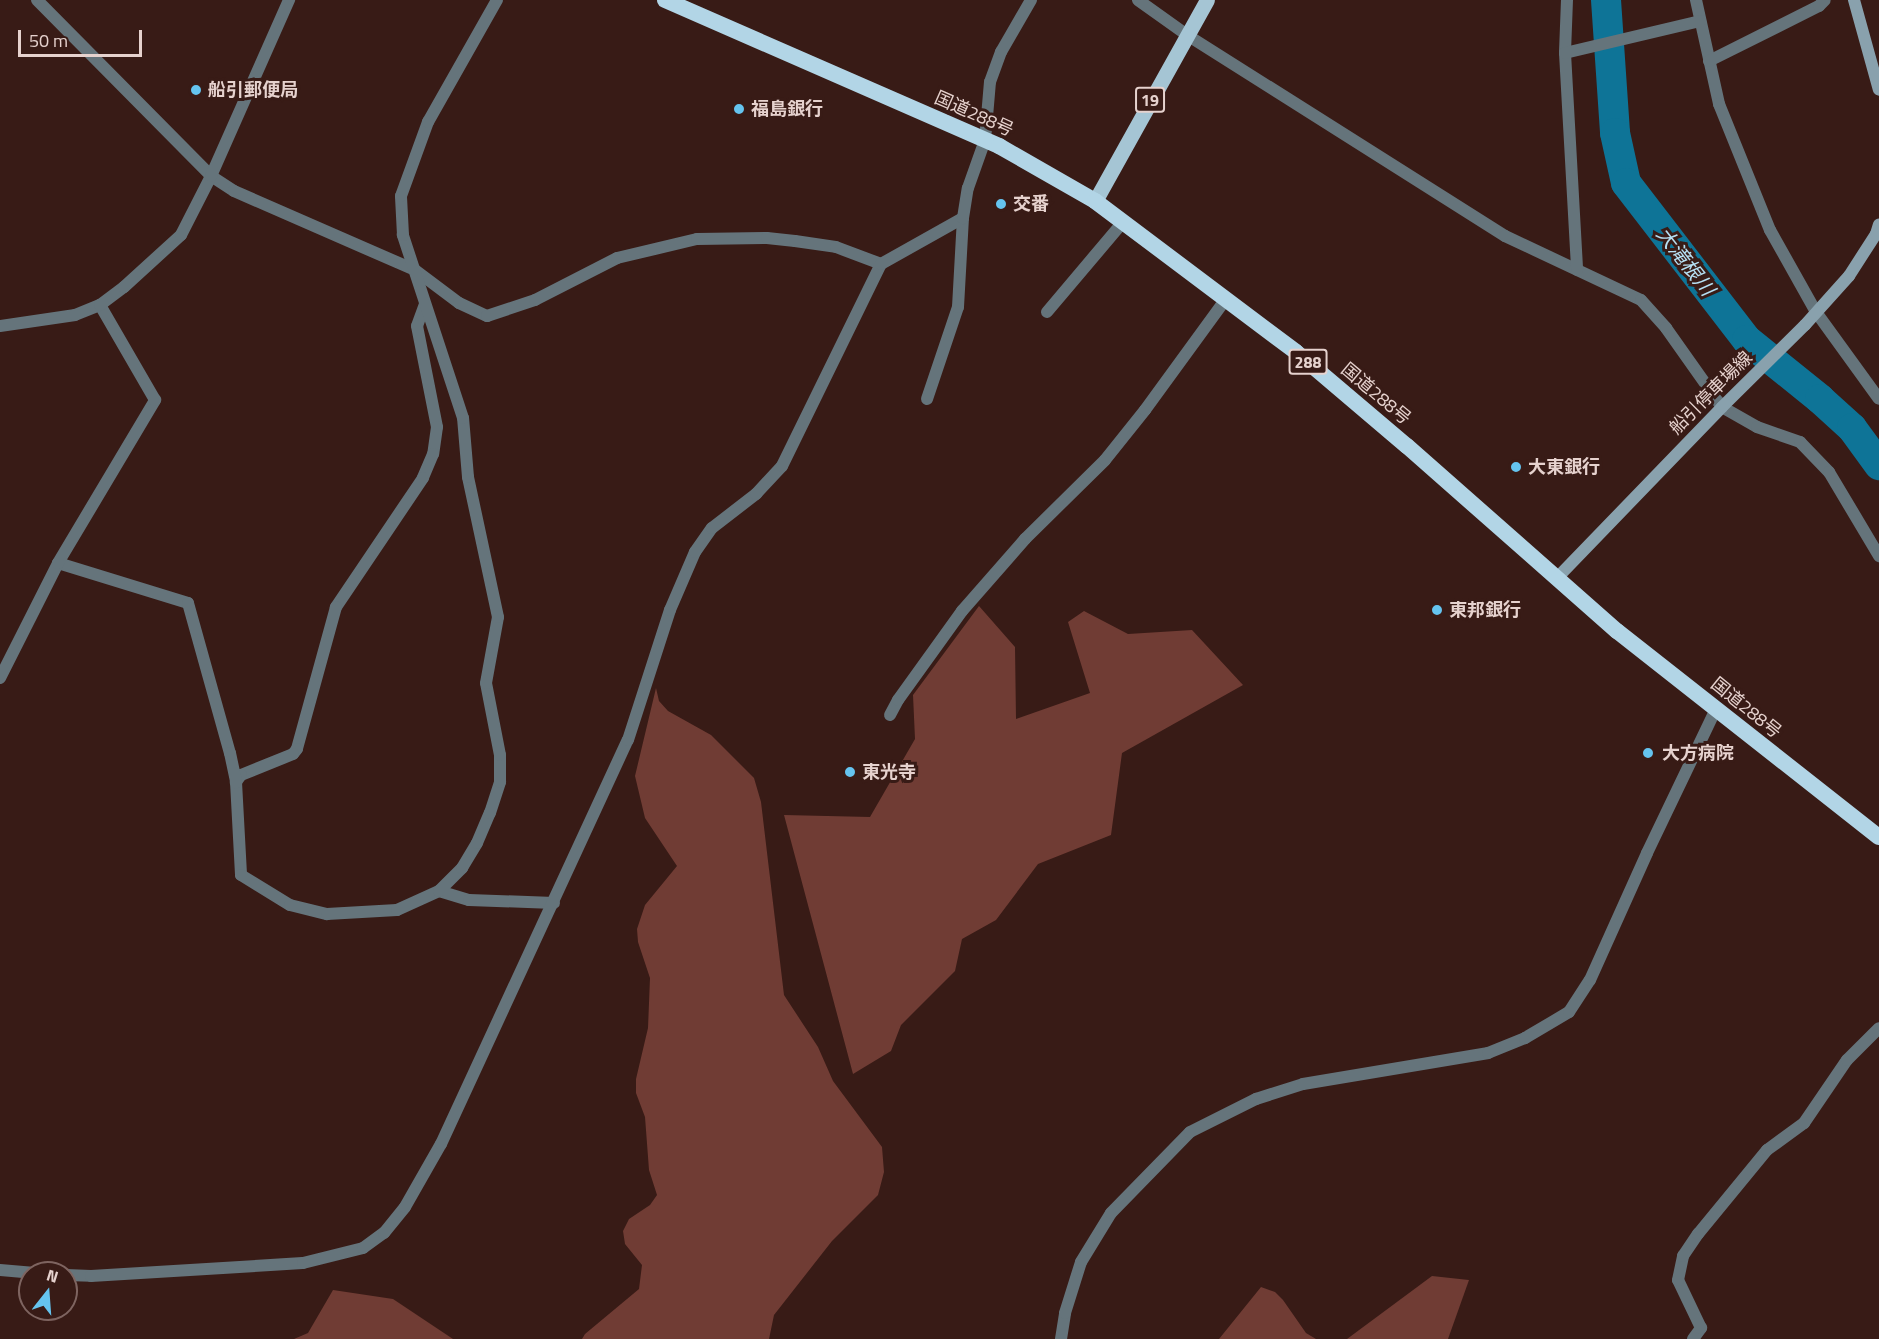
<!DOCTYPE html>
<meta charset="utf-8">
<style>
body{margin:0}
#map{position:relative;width:1879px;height:1339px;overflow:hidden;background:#381b16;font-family:"Titillium Web","Noto Sans JP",sans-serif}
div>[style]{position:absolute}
.green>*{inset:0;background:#703c34}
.river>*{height:30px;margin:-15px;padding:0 15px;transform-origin:15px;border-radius:15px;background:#0e7497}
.minor>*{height:12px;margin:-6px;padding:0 6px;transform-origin:6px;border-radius:6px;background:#65747b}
.tertiary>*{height:12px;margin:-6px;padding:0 6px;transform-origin:6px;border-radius:6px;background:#65747b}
.secondary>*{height:12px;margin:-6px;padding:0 6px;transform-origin:6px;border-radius:6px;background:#89a1ad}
.primary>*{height:15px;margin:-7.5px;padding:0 7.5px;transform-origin:7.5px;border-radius:7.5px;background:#a5c5d4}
.trunk>*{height:16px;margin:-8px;padding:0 8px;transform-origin:8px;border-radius:8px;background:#b2d5e6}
.dots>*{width:16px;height:16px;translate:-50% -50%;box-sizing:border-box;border:3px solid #381b16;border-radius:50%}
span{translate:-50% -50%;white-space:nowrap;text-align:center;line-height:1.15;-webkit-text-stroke:6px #381b16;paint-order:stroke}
.shield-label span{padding:2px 4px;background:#381b16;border:2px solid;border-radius:4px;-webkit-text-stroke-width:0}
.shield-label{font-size:16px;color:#e6d2ce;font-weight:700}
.poi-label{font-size:18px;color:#e6d2ce;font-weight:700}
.left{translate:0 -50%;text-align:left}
.street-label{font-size:18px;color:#e6d2ce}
.water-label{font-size:20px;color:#b6e0f4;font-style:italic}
.north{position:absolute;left:18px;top:1261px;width:60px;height:60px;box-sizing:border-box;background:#381b16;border:2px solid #7e6460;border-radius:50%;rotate:17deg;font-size:16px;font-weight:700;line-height:24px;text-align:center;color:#e6d2ce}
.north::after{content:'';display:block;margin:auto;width:21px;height:27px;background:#65c4ef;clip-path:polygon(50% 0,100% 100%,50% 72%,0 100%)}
.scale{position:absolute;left:18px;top:30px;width:124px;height:27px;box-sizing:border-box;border:3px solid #e6d2ce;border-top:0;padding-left:8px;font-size:18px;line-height:21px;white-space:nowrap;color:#e6d2ce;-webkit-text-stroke:4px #381b16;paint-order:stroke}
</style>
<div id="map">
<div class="green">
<i style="clip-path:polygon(979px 606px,1015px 647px,1016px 719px,1090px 693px,1068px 622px,1084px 611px,1128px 634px,1192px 630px,1243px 685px,1122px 753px,1111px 835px,1038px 864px,996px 920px,962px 939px,955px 971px,901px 1025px,891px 1051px,853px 1074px,784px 815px,870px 817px,915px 739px,913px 695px)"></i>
<i style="clip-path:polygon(656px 688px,659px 701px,668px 711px,711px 735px,754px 778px,761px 802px,784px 995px,818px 1047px,833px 1081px,882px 1147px,884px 1172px,878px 1195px,832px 1241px,774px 1315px,769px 1339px,582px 1339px,585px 1334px,639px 1289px,642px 1265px,625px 1244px,623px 1231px,629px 1219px,650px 1205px,657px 1195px,649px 1170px,645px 1117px,636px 1093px,636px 1079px,648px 1028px,650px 978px,638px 942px,637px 929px,645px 905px,677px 866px,645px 818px,635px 776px)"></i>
<i style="clip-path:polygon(1432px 1276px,1469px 1280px,1448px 1339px,1347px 1339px)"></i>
<i style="clip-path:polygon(1261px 1287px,1275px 1292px,1283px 1300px,1306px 1333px,1316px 1339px,1219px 1339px)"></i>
<i style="clip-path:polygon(333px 1290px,393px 1299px,453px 1339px,294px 1339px,308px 1333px)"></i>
</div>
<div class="river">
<i style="left:1606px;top:0;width:133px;rotate:86.1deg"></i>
<i style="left:1615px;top:133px;width:51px;rotate:77.6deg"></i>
<i style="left:1626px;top:183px;width:198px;rotate:52.4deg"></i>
<i style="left:1747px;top:340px;width:94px;rotate:38.9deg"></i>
<i style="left:1820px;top:399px;width:43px;rotate:42.2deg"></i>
<i style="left:1852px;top:428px;width:46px;rotate:53.9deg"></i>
</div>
<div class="minor">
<i style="left:37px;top:0;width:247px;rotate:45.3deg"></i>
<i style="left:211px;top:176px;width:27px;rotate:33deg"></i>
<i style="left:234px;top:191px;width:197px;rotate:23.6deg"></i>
<i style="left:415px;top:270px;width:55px;rotate:36.9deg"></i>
<i style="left:459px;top:303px;width:31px;rotate:25deg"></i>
<i style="left:487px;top:316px;width:51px;rotate:-18.4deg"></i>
<i style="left:535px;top:300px;width:92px;rotate:-27.1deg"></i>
<i style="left:617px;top:258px;width:82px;rotate:-13.4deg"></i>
<i style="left:697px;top:239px;width:70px;rotate:-0.8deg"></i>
<i style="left:767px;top:238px;width:28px;rotate:6deg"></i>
<i style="left:795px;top:241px;width:41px;rotate:8.3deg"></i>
<i style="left:836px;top:247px;width:48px;rotate:20.7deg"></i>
<i style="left:1138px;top:0;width:60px;rotate:35.5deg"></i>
<i style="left:1187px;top:35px;width:376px;rotate:32.3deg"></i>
<i style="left:1505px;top:236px;width:150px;rotate:25.2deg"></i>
<i style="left:1641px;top:300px;width:38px;rotate:48deg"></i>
<i style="left:1666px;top:328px;width:97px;rotate:54.7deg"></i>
<i style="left:1722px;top:407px;width:40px;rotate:29.7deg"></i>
<i style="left:1757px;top:427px;width:46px;rotate:19.2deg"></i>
<i style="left:1800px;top:442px;width:42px;rotate:46deg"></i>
<i style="left:1829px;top:472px;width:98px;rotate:59.2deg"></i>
<i style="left:1567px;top:0;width:53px;rotate:92.2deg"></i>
<i style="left:1565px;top:53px;width:217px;rotate:86.8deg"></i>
<i style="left:1696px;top:0;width:107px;rotate:77.5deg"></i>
<i style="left:1719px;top:104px;width:136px;rotate:68deg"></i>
<i style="left:1770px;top:230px;width:94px;rotate:60.7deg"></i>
<i style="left:1816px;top:312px;width:107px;rotate:54.1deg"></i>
<i style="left:1565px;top:53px;width:139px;rotate:-13.3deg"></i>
<i style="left:1709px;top:61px;width:123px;rotate:-26.6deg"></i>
<i style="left:1819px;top:6px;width:8px;rotate:-45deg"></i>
<i style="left:425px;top:304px;width:23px;rotate:110deg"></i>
<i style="left:417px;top:326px;width:103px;rotate:78.8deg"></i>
<i style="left:437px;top:427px;width:27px;rotate:98deg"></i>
<i style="left:433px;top:454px;width:26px;rotate:113deg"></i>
<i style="left:423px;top:478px;width:156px;rotate:124deg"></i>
<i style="left:336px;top:607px;width:147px;rotate:105.4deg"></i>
<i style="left:297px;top:749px;width:6px;rotate:129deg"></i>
<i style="left:293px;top:754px;width:56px;rotate:158deg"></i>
<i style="left:241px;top:775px;width:9px;rotate:126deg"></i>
<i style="left:236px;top:782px;width:93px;rotate:86.9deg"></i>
<i style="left:241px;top:875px;width:57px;rotate:31.5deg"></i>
<i style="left:290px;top:905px;width:38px;rotate:14deg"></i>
<i style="left:327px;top:914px;width:70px;rotate:-3.3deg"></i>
<i style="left:397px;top:910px;width:46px;rotate:-24.3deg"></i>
<i style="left:439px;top:891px;width:31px;rotate:17deg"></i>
<i style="left:469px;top:900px;width:85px;rotate:2deg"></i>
<i style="left:1047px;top:312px;width:118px;rotate:-49.8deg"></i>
<i style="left:927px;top:399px;width:97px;rotate:-71.4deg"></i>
<i style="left:958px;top:307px;width:89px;rotate:-86.8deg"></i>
<i style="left:58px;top:563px;width:136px;rotate:17.1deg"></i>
<i style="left:188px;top:603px;width:156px;rotate:74.4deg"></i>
<i style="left:230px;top:753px;width:30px;rotate:78deg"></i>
<i style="left:0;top:678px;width:129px;rotate:-63.2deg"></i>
<i style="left:58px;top:563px;width:190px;rotate:-59.2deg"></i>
<i style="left:155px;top:400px;width:110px;rotate:-120.1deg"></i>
<i style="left:890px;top:715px;width:17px;rotate:-62deg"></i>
<i style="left:898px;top:700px;width:110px;rotate:-54.3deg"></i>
<i style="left:962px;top:611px;width:96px;rotate:-48.8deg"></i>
<i style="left:1025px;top:539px;width:112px;rotate:-44.6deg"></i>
<i style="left:1105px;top:460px;width:64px;rotate:-51.3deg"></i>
<i style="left:1145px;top:410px;width:137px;rotate:-53.9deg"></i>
<i style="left:439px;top:891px;width:33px;rotate:-45deg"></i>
<i style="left:462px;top:868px;width:29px;rotate:-59deg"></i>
<i style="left:477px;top:843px;width:33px;rotate:-67deg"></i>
<i style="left:490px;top:813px;width:33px;rotate:-72deg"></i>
<i style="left:500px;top:782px;width:27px;rotate:-90deg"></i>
<i style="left:500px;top:755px;width:73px;rotate:-101deg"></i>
<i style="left:486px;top:683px;width:67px;rotate:-79.7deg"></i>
<i style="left:498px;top:617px;width:143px;rotate:-102.1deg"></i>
<i style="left:468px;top:477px;width:59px;rotate:-94.8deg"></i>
<i style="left:463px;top:418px;width:193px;rotate:-108.2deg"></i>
<i style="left:403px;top:235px;width:39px;rotate:-93deg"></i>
<i style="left:401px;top:196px;width:79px;rotate:-70deg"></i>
<i style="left:428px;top:122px;width:140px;rotate:-60.5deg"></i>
<i style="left:0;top:1270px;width:32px;rotate:5deg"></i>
<i style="left:66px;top:1275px;width:25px;rotate:2deg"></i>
<i style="left:91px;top:1276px;width:212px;rotate:-3.5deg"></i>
<i style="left:303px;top:1263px;width:62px;rotate:-14deg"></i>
<i style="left:363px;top:1248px;width:26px;rotate:-36deg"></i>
<i style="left:384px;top:1233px;width:33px;rotate:-51deg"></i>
<i style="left:405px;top:1207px;width:73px;rotate:-60.3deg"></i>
<i style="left:441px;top:1144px;width:445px;rotate:-65.2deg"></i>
<i style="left:628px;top:740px;width:137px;rotate:-72.1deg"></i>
<i style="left:670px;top:610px;width:63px;rotate:-66.7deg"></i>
<i style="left:695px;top:552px;width:29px;rotate:-55deg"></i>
<i style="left:712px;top:528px;width:56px;rotate:-37.7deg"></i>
<i style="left:756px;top:494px;width:38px;rotate:-47deg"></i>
<i style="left:782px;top:466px;width:225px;rotate:-63.9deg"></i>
<i style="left:881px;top:264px;width:94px;rotate:-29.3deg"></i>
<i style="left:963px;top:218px;width:30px;rotate:-81deg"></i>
<i style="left:968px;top:188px;width:51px;rotate:-70.5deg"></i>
<i style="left:985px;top:140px;width:58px;rotate:-85.1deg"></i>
<i style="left:990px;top:82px;width:32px;rotate:-70deg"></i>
<i style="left:1001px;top:52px;width:60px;rotate:-60deg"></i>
<i style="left:1061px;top:1339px;width:26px;rotate:-81deg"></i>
<i style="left:1065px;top:1313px;width:53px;rotate:-72.6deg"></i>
<i style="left:1081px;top:1262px;width:57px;rotate:-58.5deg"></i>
<i style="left:1111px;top:1213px;width:113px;rotate:-45.7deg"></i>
<i style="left:1190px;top:1132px;width:74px;rotate:-26.6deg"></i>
<i style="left:1256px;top:1099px;width:49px;rotate:-17.7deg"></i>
<i style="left:1303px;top:1084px;width:188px;rotate:-9.5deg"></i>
<i style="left:1488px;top:1053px;width:40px;rotate:-22deg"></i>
<i style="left:1525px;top:1038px;width:51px;rotate:-30.6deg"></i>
<i style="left:1569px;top:1012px;width:38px;rotate:-57deg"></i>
<i style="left:1590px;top:980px;width:139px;rotate:-65.8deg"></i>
<i style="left:1647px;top:853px;width:160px;rotate:-64.4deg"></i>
<i style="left:1693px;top:1339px;width:14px;rotate:-54deg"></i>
<i style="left:1701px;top:1328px;width:53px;rotate:-115.6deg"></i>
<i style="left:1678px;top:1280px;width:25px;rotate:-78deg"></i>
<i style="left:1683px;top:1256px;width:27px;rotate:-56deg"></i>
<i style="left:1698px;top:1234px;width:109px;rotate:-50.6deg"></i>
<i style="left:1767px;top:1150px;width:46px;rotate:-36.1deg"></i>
<i style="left:1804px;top:1123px;width:76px;rotate:-55.7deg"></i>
<i style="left:1847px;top:1060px;width:45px;rotate:-45deg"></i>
</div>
<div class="tertiary">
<i style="left:0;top:326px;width:76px;rotate:-8.3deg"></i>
<i style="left:75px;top:315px;width:27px;rotate:-22deg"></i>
<i style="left:100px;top:305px;width:30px;rotate:-37deg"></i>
<i style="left:124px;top:287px;width:77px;rotate:-42.4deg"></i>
<i style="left:181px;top:235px;width:66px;rotate:-63deg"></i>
<i style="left:211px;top:176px;width:193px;rotate:-66.1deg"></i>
</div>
<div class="secondary">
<i style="left:1854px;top:0;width:93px;rotate:74.5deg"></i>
<i style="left:1556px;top:579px;width:239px;rotate:-46deg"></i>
<i style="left:1722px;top:407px;width:117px;rotate:-44.7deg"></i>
<i style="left:1805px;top:325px;width:66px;rotate:-48.1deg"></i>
<i style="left:1849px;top:276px;width:50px;rotate:-57.3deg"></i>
<i style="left:1876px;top:234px;width:10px;rotate:-73deg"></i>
</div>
<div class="primary">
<i style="left:1095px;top:201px;width:230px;rotate:-60.9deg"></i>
</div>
<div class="trunk">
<i style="left:665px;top:0;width:365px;rotate:23.6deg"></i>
<i style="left:999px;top:146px;width:111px;rotate:29.8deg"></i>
<i style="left:1095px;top:201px;width:251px;rotate:36.9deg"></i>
<i style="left:1296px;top:352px;width:145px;rotate:40.3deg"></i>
<i style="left:1407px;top:446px;width:280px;rotate:41.4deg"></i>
<i style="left:1617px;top:631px;width:333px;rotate:38.2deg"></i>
</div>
<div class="dots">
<i style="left:196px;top:90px;background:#65c4ef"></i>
<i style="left:739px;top:109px;background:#65c4ef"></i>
<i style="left:1001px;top:204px;background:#65c4ef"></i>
<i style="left:1516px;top:467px;background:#65c4ef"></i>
<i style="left:1437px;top:610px;background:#65c4ef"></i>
<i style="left:1648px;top:753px;background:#65c4ef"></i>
<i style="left:850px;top:772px;background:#65c4ef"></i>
</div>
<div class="shield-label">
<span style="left:1150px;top:100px">19</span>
<span style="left:1308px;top:362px">288</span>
</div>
<div class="poi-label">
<span class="left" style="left:208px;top:90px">船引郵便局</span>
<span class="left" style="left:751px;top:109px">福島銀行</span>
<span class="left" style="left:1013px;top:204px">交番</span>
<span class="left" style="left:1528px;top:467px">大東銀行</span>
<span class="left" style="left:1449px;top:610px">東邦銀行</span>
<span class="left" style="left:1662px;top:753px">大方病院</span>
<span class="left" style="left:862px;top:772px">東光寺</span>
</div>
<div class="street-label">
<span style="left:974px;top:114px;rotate:24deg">国道288号</span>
<span style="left:1711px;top:393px;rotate:-45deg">船引停車場線</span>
<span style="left:1376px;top:394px;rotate:40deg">国道288号</span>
<span style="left:1746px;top:708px;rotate:39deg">国道288号</span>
</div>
<div class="water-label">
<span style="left:1686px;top:261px;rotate:52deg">大滝根川</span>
</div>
<div class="north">N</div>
<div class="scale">50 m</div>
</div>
